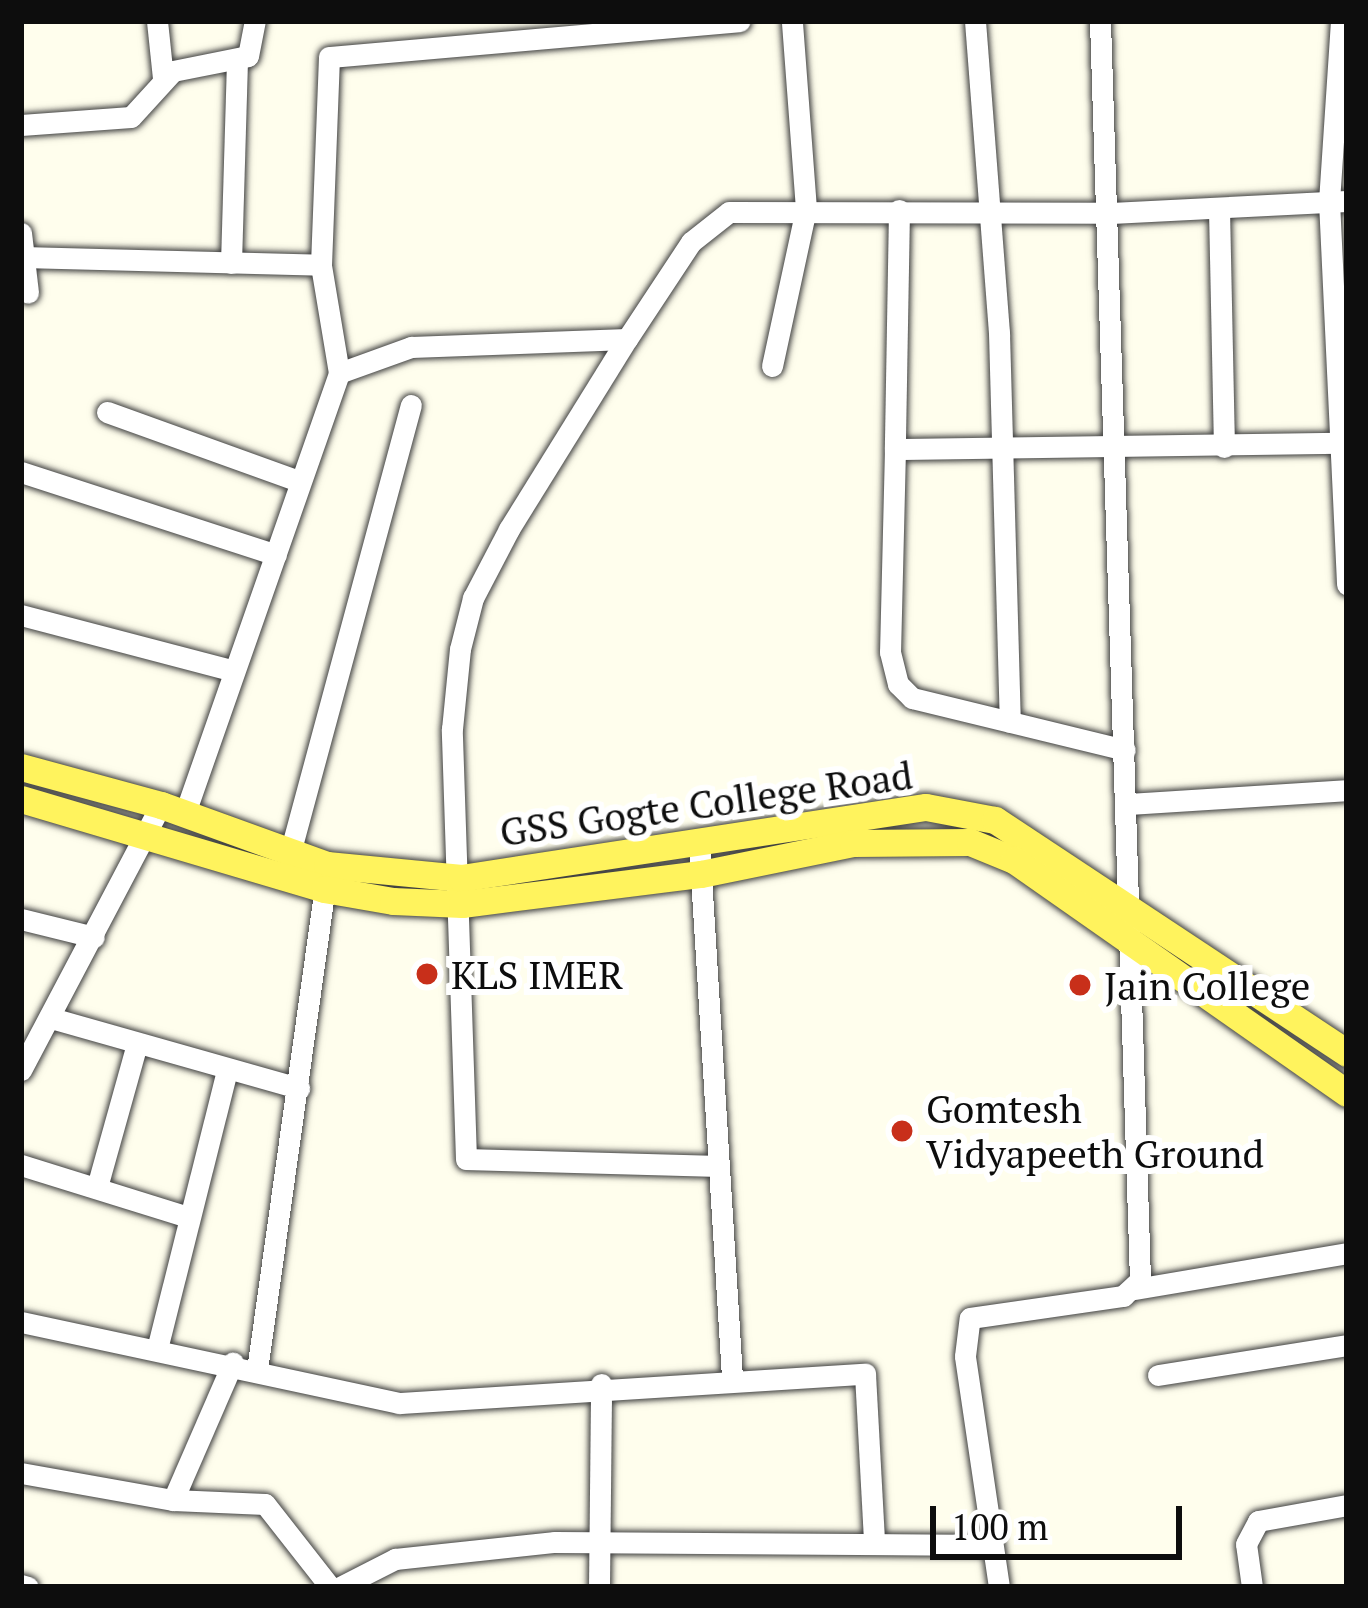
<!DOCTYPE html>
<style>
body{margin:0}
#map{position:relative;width:1368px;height:1608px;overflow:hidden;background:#fffeed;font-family:"PT Serif",serif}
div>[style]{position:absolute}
.roads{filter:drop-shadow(0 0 3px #404040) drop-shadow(0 0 3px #404040)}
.minor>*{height:21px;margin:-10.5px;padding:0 10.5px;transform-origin:10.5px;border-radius:10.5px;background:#fff}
.major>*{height:27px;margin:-13.5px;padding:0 13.5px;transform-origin:13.5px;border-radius:13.5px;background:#fff35d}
.dots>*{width:33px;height:33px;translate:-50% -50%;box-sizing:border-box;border:6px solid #fff;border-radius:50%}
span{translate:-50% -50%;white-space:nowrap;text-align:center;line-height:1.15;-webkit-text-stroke:12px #fff;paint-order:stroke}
.street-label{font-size:39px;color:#0d0d0d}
.poi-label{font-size:39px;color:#0d0d0d}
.left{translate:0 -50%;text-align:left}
.frame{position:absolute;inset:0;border:24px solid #0d0d0d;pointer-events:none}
.scale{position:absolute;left:930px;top:1506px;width:252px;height:54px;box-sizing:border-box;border:6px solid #0d0d0d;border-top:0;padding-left:15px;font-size:36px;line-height:42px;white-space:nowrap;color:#0d0d0d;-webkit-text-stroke:9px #fff;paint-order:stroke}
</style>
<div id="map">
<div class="roads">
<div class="minor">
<i style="left:157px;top:21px;width:57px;rotate:84deg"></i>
<i style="left:975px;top:21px;width:313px;rotate:85.6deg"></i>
<i style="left:999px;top:333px;width:389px;rotate:88.4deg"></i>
<i style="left:1341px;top:21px;width:180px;rotate:93.8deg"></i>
<i style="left:1329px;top:201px;width:384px;rotate:87.3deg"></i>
<i style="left:21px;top:125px;width:110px;rotate:-4.2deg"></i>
<i style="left:131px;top:117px;width:62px;rotate:-47.6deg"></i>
<i style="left:173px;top:71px;width:76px;rotate:-11.3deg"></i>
<i style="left:248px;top:56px;width:36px;rotate:-79deg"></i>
<i style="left:1219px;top:209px;width:238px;rotate:88.8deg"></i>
<i style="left:899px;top:210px;width:239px;rotate:91deg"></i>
<i style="left:895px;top:449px;width:452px;rotate:-0.8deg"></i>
<i style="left:21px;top:233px;width:60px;rotate:83.3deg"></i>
<i style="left:23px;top:257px;width:298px;rotate:1.5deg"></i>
<i style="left:231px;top:263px;width:203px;rotate:-88.3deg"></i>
<i style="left:772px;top:366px;width:161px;rotate:-77.8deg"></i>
<i style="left:806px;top:209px;width:189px;rotate:-94.3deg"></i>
<i style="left:339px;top:373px;width:109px;rotate:-99.5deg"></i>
<i style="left:321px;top:265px;width:208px;rotate:-87.8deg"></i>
<i style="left:329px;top:57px;width:412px;rotate:-5deg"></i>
<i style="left:107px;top:412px;width:204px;rotate:19.8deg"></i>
<i style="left:895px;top:449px;width:203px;rotate:91.4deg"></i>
<i style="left:890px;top:652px;width:33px;rotate:76deg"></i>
<i style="left:898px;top:684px;width:20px;rotate:45deg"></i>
<i style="left:912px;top:698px;width:219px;rotate:13.7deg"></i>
<i style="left:21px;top:472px;width:268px;rotate:18deg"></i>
<i style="left:21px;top:615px;width:220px;rotate:14.7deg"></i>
<i style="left:1127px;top:804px;width:220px;rotate:-3.6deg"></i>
<i style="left:185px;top:813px;width:466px;rotate:-70.7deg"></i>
<i style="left:339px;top:373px;width:77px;rotate:-19.9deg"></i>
<i style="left:411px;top:347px;width:216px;rotate:-2.1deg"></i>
<i style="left:699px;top:844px;width:535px;rotate:86.46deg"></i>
<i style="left:290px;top:853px;width:464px;rotate:-74.9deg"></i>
<i style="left:21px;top:919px;width:75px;rotate:13.9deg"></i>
<i style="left:51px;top:1018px;width:258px;rotate:15.8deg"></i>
<i style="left:21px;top:1070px;width:300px;rotate:-62.2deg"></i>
<i style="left:21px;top:1165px;width:172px;rotate:17.3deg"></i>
<i style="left:718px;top:1166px;width:252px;rotate:-178.4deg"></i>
<i style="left:466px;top:1159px;width:430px;rotate:-91.9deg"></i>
<i style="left:452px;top:729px;width:80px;rotate:-84.3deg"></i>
<i style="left:460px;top:649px;width:53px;rotate:-75.7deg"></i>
<i style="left:473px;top:598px;width:78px;rotate:-62.4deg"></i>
<i style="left:509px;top:529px;width:224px;rotate:-58.2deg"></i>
<i style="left:627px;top:339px;width:116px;rotate:-56.6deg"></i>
<i style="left:691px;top:242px;width:48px;rotate:-38.3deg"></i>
<i style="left:729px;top:212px;width:382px;rotate:0.1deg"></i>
<i style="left:1111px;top:213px;width:236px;rotate:-2.9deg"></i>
<i style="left:97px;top:1187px;width:148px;rotate:-74.4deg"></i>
<i style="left:1135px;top:1289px;width:215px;rotate:-9.6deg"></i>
<i style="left:21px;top:1322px;width:387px;rotate:12.1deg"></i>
<i style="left:399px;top:1403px;width:467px;rotate:-3.6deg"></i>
<i style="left:865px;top:1374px;width:168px;rotate:86.9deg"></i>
<i style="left:157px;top:1349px;width:287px;rotate:-75.9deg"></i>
<i style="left:257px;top:1370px;width:498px;rotate:-82deg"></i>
<i style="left:1158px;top:1375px;width:191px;rotate:-9deg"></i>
<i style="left:21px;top:1473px;width:154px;rotate:10.1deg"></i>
<i style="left:173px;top:1500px;width:92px;rotate:2.5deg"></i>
<i style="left:265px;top:1504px;width:105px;rotate:51.9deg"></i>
<i style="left:173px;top:1500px;width:150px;rotate:-66.5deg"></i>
<i style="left:21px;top:1585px;width:7px;rotate:16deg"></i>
<i style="left:340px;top:1587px;width:62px;rotate:-27deg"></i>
<i style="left:395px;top:1559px;width:161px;rotate:-6.1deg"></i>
<i style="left:555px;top:1542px;width:437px;rotate:0.4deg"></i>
<i style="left:599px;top:1587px;width:203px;rotate:-89.4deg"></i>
<i style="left:999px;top:1587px;width:233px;rotate:-98.4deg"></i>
<i style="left:965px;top:1356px;width:38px;rotate:-83deg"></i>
<i style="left:970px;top:1318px;width:155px;rotate:-8.2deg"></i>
<i style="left:1123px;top:1296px;width:23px;rotate:-43deg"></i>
<i style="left:1140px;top:1280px;width:1260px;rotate:-91.82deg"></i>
<i style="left:1252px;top:1587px;width:43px;rotate:-97.9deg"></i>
<i style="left:1246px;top:1544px;width:26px;rotate:-62deg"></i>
<i style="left:1258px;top:1521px;width:90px;rotate:-10.2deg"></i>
</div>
<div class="major">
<i style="left:21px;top:767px;width:145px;rotate:15.2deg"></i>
<i style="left:161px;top:805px;width:177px;rotate:19.9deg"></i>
<i style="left:327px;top:865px;width:135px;rotate:5.5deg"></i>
<i style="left:461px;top:878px;width:470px;rotate:-8.7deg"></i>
<i style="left:926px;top:807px;width:70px;rotate:10.7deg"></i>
<i style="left:995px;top:820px;width:422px;rotate:33.5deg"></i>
<i style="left:21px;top:799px;width:316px;rotate:16.5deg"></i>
<i style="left:324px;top:889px;width:70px;rotate:9.9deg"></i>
<i style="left:393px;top:901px;width:69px;rotate:2.5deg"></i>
<i style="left:462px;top:904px;width:241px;rotate:-7.2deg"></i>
<i style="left:701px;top:874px;width:155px;rotate:-11.5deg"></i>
<i style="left:853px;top:843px;width:117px;rotate:-0.5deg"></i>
<i style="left:970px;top:842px;width:48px;rotate:22.2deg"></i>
<i style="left:1014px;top:860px;width:406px;rotate:35deg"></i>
</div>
</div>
<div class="dots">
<i style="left:427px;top:974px;background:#c82f1a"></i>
<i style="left:1080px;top:985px;background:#c82f1a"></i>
<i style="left:902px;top:1131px;background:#c82f1a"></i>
</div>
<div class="street-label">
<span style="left:706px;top:803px;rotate:-8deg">GSS Gogte College Road</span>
</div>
<div class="poi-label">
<span class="left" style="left:451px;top:974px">KLS IMER</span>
<span class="left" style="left:1104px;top:985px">Jain College</span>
<span class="left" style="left:926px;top:1131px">Gomtesh<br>Vidyapeeth Ground</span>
</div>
<div class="frame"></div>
<div class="scale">100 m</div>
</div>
